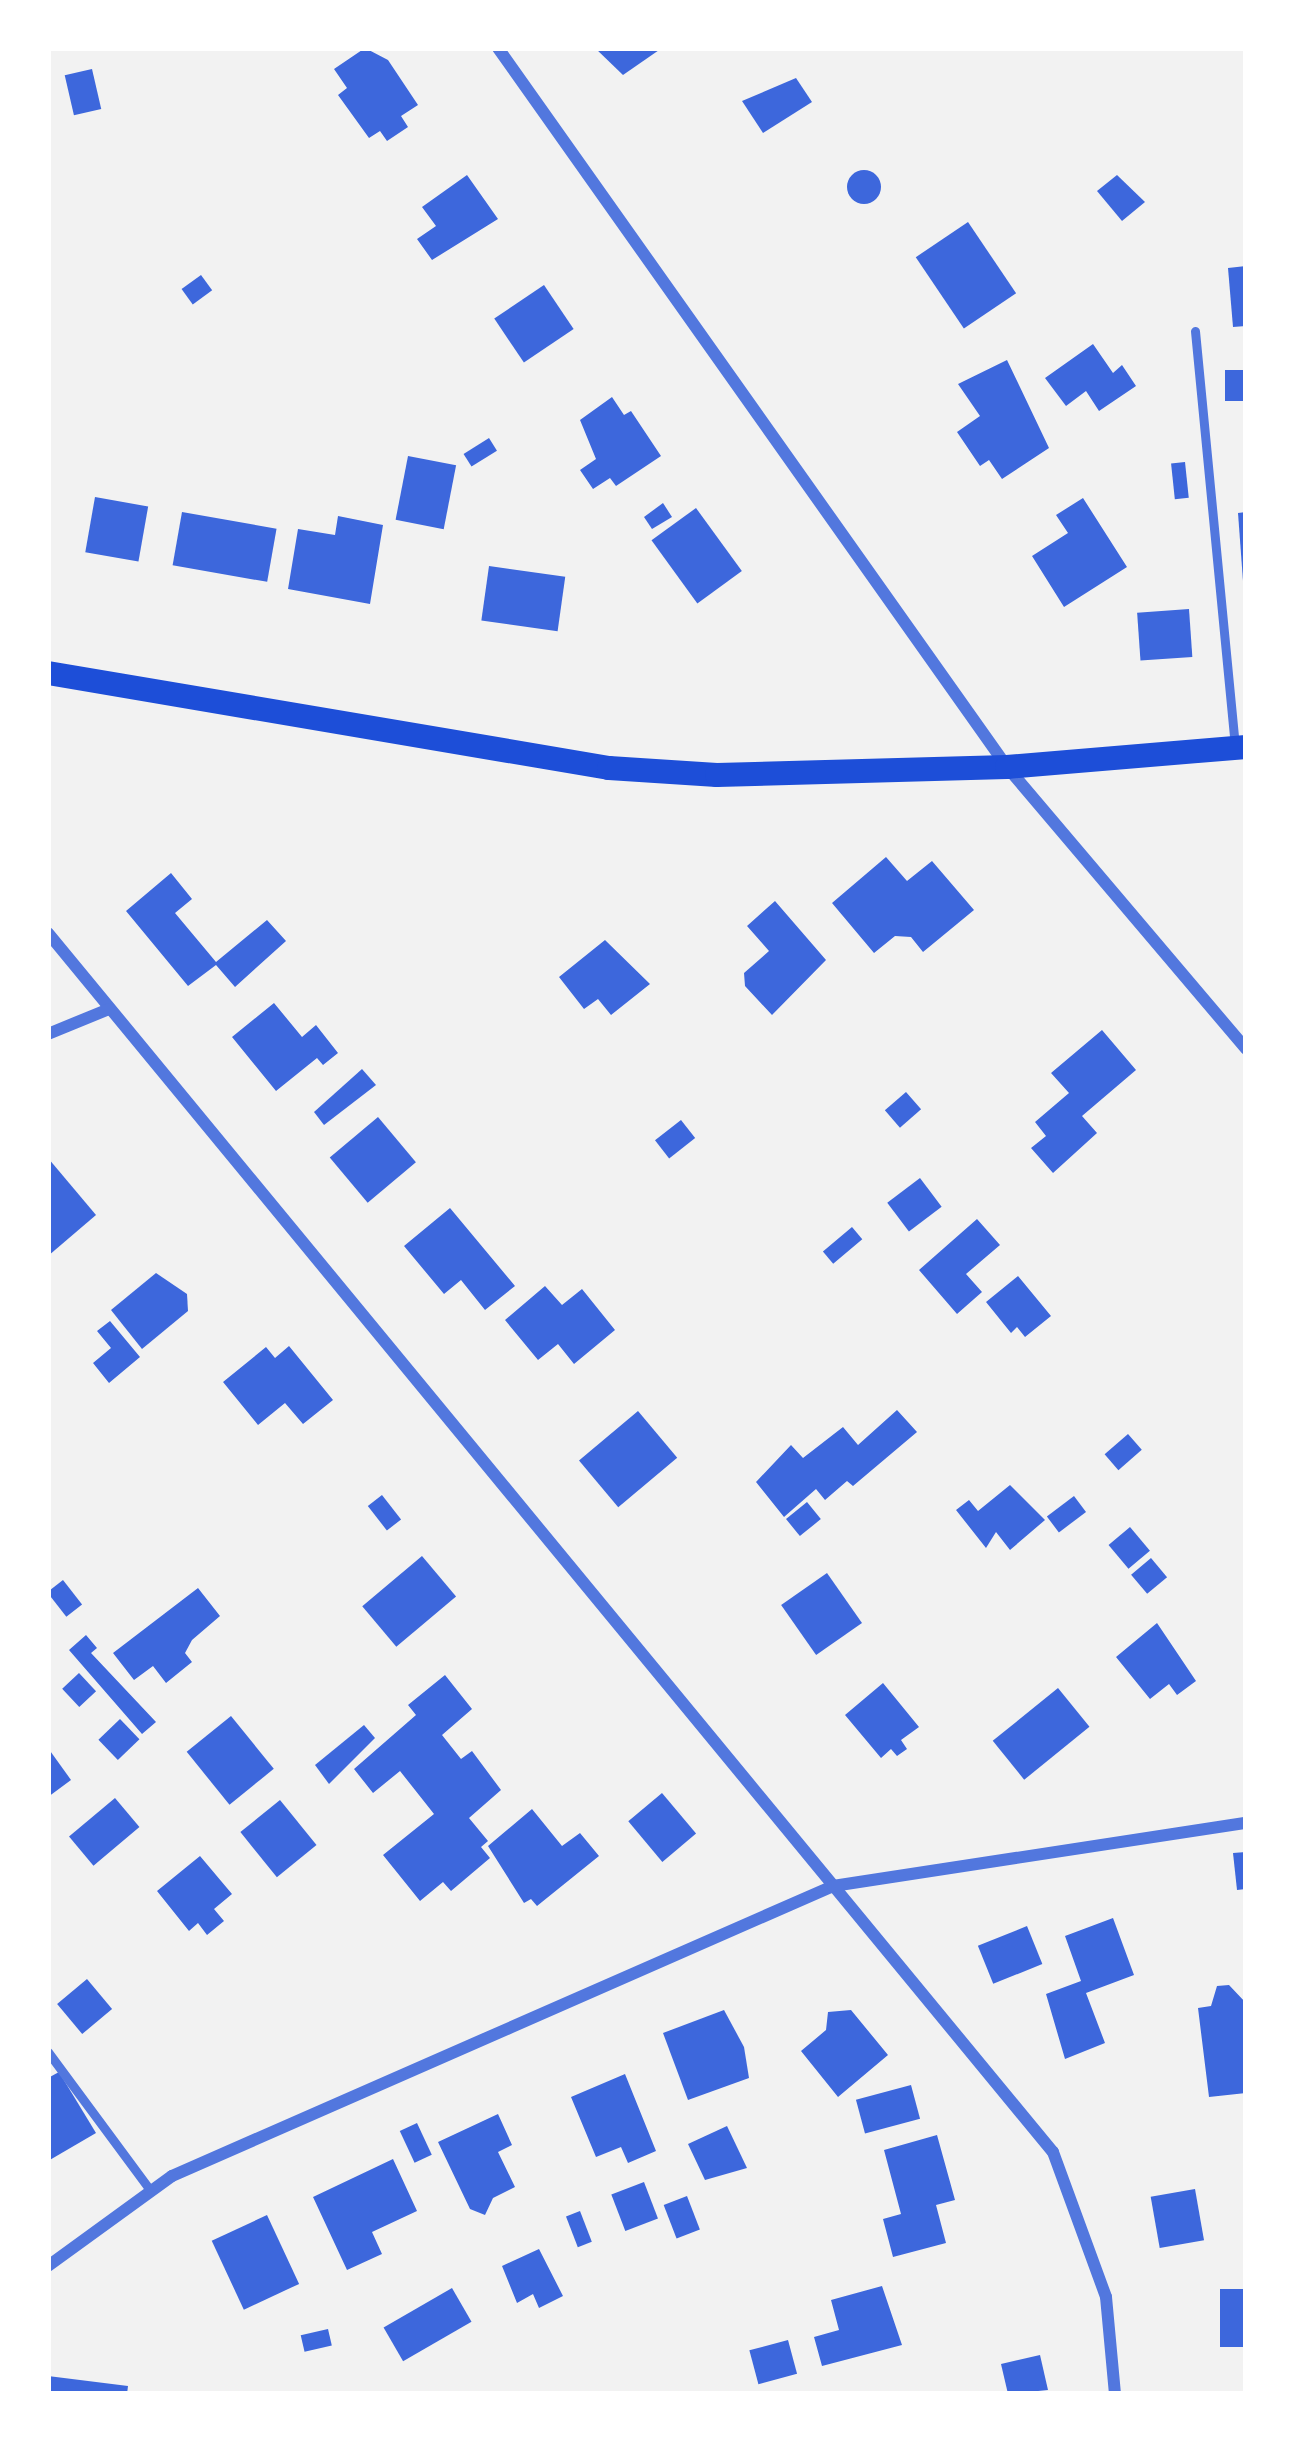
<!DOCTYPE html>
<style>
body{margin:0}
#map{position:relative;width:1294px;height:2442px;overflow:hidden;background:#f2f2f2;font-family:"Sofia Sans Condensed",sans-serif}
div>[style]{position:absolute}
.building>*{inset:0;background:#3d67dc;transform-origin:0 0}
.round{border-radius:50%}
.service>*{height:9px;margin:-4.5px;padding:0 4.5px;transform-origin:4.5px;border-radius:4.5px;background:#5277de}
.minor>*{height:12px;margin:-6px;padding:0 6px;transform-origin:6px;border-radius:6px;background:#5277de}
.secondary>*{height:24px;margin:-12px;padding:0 12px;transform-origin:12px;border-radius:12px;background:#1d4ed8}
span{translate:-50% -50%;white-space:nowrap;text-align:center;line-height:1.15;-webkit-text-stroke:9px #fff;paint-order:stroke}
.frame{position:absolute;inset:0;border:51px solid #fff;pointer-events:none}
</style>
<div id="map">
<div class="building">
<i style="clip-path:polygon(365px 48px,388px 60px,418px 105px,401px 116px,408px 127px,387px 141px,380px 131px,369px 138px,338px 95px,347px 88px,334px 69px)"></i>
<i style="clip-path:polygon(595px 48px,662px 48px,623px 75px)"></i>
<i style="left:92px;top:69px;width:41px;height:28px;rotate:77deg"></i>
<i style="clip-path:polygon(796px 78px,812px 102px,763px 133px,742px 101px)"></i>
<i class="round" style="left:847px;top:170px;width:34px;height:34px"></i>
<i style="clip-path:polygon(467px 175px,498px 219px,432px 260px,417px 239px,436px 226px,422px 207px)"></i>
<i style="clip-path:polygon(1117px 175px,1145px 202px,1122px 221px,1097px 191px)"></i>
<i style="left:968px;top:222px;width:86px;height:63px;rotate:56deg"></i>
<i style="clip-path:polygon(1246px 266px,1246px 326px,1233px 327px,1228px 268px)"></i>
<i style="left:201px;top:275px;width:19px;height:24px;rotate:54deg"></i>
<i style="left:544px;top:285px;width:53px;height:60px;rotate:56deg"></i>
<i style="clip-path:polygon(1093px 344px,1113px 373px,1122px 365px,1136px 386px,1099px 411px,1086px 391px,1066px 406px,1045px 378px)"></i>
<i style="clip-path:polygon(1007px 360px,1049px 448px,1002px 479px,989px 460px,980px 466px,957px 432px,980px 416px,958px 384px)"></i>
<i style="left:1246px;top:370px;width:31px;height:21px;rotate:90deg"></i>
<i style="clip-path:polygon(612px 397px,624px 415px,631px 411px,661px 456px,616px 486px,610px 478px,593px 489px,580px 470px,596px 459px,580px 420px)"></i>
<i style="left:489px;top:438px;width:15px;height:30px;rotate:58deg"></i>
<i style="left:408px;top:456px;width:49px;height:65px;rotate:11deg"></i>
<i style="left:1185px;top:462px;width:36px;height:14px;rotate:84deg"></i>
<i style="left:95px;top:497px;width:54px;height:56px;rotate:10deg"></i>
<i style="clip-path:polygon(1083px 498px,1127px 567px,1064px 607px,1032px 556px,1068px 533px,1056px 515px)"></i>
<i style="clip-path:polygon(663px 503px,672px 517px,652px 529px,644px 517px)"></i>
<i style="left:696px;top:508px;width:78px;height:55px;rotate:54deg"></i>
<i style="left:182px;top:512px;width:96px;height:54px;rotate:10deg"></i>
<i style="clip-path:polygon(1246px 512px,1246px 581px,1243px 581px,1238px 513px)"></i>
<i style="clip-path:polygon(338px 516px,383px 525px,370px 604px,288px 589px,298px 529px,335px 535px)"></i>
<i style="left:489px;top:566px;width:77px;height:55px;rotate:8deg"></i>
<i style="left:1189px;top:609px;width:48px;height:52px;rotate:86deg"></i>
<i style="clip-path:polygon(886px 857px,907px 881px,932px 861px,974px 910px,923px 952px,911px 937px,895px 936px,874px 953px,832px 903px)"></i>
<i style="clip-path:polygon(171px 873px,192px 899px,175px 913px,216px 962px,267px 920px,286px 941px,235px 987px,216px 965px,188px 986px,126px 911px)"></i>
<i style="clip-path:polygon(775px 901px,826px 960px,772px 1015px,745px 986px,744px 973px,769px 951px,747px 926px)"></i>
<i style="clip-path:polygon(605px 940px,650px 984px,611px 1015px,598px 999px,584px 1009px,559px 977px)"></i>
<i style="clip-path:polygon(274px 1003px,302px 1037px,316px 1025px,338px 1053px,323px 1065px,317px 1058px,276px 1091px,232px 1037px)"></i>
<i style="clip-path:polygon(1102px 1030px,1136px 1070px,1082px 1116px,1097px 1133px,1053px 1173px,1031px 1148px,1046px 1136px,1035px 1122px,1069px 1093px,1051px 1073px)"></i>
<i style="clip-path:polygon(362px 1069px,376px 1085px,324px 1125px,314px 1112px)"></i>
<i style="left:906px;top:1092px;width:23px;height:28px;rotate:49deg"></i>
<i style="left:378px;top:1117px;width:59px;height:63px;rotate:50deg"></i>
<i style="left:681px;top:1120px;width:23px;height:33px;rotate:52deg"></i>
<i style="clip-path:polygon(48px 1158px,96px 1215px,48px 1256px)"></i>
<i style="left:920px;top:1178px;width:36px;height:41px;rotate:53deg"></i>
<i style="clip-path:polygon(450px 1208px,515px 1286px,485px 1310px,461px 1280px,444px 1294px,404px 1246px)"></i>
<i style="clip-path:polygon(977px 1219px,1000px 1245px,966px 1274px,982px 1292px,957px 1314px,919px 1270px)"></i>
<i style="left:852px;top:1227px;width:16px;height:38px;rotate:50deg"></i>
<i style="clip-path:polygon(156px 1273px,187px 1294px,188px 1311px,142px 1349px,111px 1310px)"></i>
<i style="clip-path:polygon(1018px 1276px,1051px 1316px,1025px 1337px,1017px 1327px,1011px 1333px,986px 1302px)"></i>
<i style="clip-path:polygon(545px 1286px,562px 1305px,582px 1289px,615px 1330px,574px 1364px,558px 1344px,538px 1360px,505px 1320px)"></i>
<i style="clip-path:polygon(110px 1321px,140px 1357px,109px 1383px,93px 1363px,111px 1348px,97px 1331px)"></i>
<i style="clip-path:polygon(289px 1346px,333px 1400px,303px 1424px,285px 1403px,258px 1425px,223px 1382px,266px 1347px,275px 1358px)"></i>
<i style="clip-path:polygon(897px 1410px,917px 1432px,853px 1486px,847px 1481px,825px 1500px,816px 1489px,784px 1517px,756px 1482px,791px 1445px,803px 1458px,843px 1427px,858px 1445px)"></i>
<i style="left:638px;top:1411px;width:61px;height:77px;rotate:50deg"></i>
<i style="left:1128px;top:1434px;width:21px;height:31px;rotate:49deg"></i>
<i style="clip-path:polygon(1010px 1485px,1045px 1520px,1010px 1550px,996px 1532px,986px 1548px,956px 1510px,969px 1500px,978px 1511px)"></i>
<i style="left:382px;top:1495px;width:31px;height:18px;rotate:52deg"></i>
<i style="left:1074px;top:1496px;width:20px;height:34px;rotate:53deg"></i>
<i style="left:807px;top:1502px;width:22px;height:27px;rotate:51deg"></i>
<i style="left:1130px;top:1527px;width:31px;height:28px;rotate:50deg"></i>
<i style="left:422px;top:1556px;width:53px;height:78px;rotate:50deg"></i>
<i style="left:1151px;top:1558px;width:25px;height:26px;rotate:50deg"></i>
<i style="left:827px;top:1573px;width:61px;height:56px;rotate:55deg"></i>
<i style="left:63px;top:1580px;width:31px;height:20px;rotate:52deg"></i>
<i style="clip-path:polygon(198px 1588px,220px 1616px,192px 1640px,185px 1653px,192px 1662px,166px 1683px,153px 1666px,134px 1680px,113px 1653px)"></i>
<i style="clip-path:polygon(1157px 1623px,1196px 1681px,1177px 1695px,1169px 1684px,1150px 1699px,1116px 1657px)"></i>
<i style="clip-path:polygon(86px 1635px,97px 1648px,91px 1653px,156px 1722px,142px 1734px,69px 1650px)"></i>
<i style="left:79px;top:1673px;width:25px;height:23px;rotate:47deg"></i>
<i style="clip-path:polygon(445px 1675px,472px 1709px,442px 1735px,461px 1759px,472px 1751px,501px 1790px,469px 1818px,488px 1841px,481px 1847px,490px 1858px,451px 1891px,443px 1882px,420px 1901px,383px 1855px,434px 1814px,400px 1771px,373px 1793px,354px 1769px,416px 1715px,408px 1705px)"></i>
<i style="clip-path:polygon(883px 1683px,919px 1727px,901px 1740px,907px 1749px,897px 1756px,891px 1749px,881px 1758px,845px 1715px)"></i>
<i style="left:1058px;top:1688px;width:50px;height:84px;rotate:51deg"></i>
<i style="left:231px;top:1716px;width:68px;height:57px;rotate:51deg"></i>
<i style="left:120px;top:1719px;width:28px;height:30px;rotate:46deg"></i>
<i style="clip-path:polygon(364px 1725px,375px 1738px,329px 1784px,315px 1765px)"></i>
<i style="clip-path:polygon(48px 1748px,71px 1780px,48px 1797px)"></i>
<i style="left:662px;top:1793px;width:53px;height:44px;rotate:50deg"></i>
<i style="left:115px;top:1798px;width:38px;height:60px;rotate:50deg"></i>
<i style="left:280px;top:1800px;width:58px;height:51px;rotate:51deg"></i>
<i style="clip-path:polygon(532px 1809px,562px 1846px,580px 1833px,599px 1856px,537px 1906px,531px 1899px,524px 1903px,488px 1846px)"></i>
<i style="clip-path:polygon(1246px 1852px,1246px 1889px,1237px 1890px,1233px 1853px)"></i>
<i style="clip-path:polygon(200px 1856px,232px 1894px,214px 1909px,224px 1921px,207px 1935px,198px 1923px,189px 1931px,157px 1891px)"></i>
<i style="clip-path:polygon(1113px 1918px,1134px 1975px,1086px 1993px,1105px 2043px,1065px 2059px,1046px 1994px,1081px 1981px,1065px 1936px)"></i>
<i style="left:1027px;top:1926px;width:41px;height:53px;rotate:68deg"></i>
<i style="left:87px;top:1979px;width:39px;height:39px;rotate:50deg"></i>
<i style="clip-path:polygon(1229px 1985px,1246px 2003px,1246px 2093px,1209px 2097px,1198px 2008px,1211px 2006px,1217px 1986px)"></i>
<i style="clip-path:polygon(724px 2010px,744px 2047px,749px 2078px,688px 2100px,663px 2033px)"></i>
<i style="clip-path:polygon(851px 2010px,888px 2055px,838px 2097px,801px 2051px,826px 2030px,828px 2012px)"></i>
<i style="clip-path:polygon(59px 2072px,96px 2133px,48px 2161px,48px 2078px)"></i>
<i style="clip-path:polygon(625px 2074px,656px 2151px,628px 2163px,621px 2147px,596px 2157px,571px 2097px)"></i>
<i style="left:911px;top:2085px;width:35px;height:57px;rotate:75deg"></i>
<i style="clip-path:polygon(498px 2114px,512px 2145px,498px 2152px,515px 2187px,493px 2198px,485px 2215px,470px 2209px,438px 2142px)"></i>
<i style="left:417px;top:2123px;width:35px;height:19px;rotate:65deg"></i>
<i style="clip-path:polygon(727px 2126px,747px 2168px,705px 2180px,688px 2144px)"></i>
<i style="clip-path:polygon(937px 2135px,955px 2200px,936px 2205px,946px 2243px,893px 2257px,883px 2219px,901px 2214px,884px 2150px)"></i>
<i style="clip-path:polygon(393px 2159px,417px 2211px,372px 2232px,382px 2254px,347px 2270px,313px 2197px)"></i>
<i style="left:644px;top:2182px;width:39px;height:35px;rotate:69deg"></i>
<i style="left:1195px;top:2189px;width:52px;height:45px;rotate:80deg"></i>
<i style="left:687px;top:2196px;width:36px;height:25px;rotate:69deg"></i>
<i style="left:580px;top:2211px;width:33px;height:15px;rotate:69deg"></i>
<i style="left:267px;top:2215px;width:76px;height:61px;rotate:65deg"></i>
<i style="clip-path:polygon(539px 2249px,563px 2296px,539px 2308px,533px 2294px,517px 2303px,502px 2266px)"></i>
<i style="clip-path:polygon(882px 2286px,902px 2345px,822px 2366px,814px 2337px,839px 2330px,831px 2300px)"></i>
<i style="left:452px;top:2288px;width:39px;height:79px;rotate:60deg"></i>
<i style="left:1246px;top:2289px;width:58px;height:26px;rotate:90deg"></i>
<i style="left:328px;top:2329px;width:17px;height:28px;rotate:77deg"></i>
<i style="left:788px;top:2340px;width:35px;height:40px;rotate:75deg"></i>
<i style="clip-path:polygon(1040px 2355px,1048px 2390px,1008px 2394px,1001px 2364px)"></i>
<i style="clip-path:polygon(48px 2376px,128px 2386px,127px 2394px,48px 2394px)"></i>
</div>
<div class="service">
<i style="left:1195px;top:331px;width:419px;rotate:84.5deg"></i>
<i style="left:48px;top:2052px;width:173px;rotate:53.5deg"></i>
</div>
<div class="minor">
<i style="left:498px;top:48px;width:881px;rotate:54.7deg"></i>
<i style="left:1007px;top:767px;width:370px;rotate:49.7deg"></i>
<i style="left:48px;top:933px;width:1580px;rotate:50.5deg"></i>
<i style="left:1053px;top:2152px;width:154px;rotate:69.9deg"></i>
<i style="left:1106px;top:2297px;width:97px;rotate:84.7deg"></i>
<i style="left:48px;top:1034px;width:66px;rotate:-22.3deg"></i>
<i style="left:48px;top:2266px;width:153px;rotate:-36deg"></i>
<i style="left:172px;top:2176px;width:722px;rotate:-23.69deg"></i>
<i style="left:833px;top:1886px;width:418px;rotate:-8.7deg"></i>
</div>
<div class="secondary">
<i style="left:48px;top:673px;width:569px;rotate:9.61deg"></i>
<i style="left:609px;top:768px;width:108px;rotate:3.7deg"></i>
<i style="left:717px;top:775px;width:290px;rotate:-1.6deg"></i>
<i style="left:1007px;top:767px;width:240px;rotate:-4.8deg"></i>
</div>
<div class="frame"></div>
</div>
